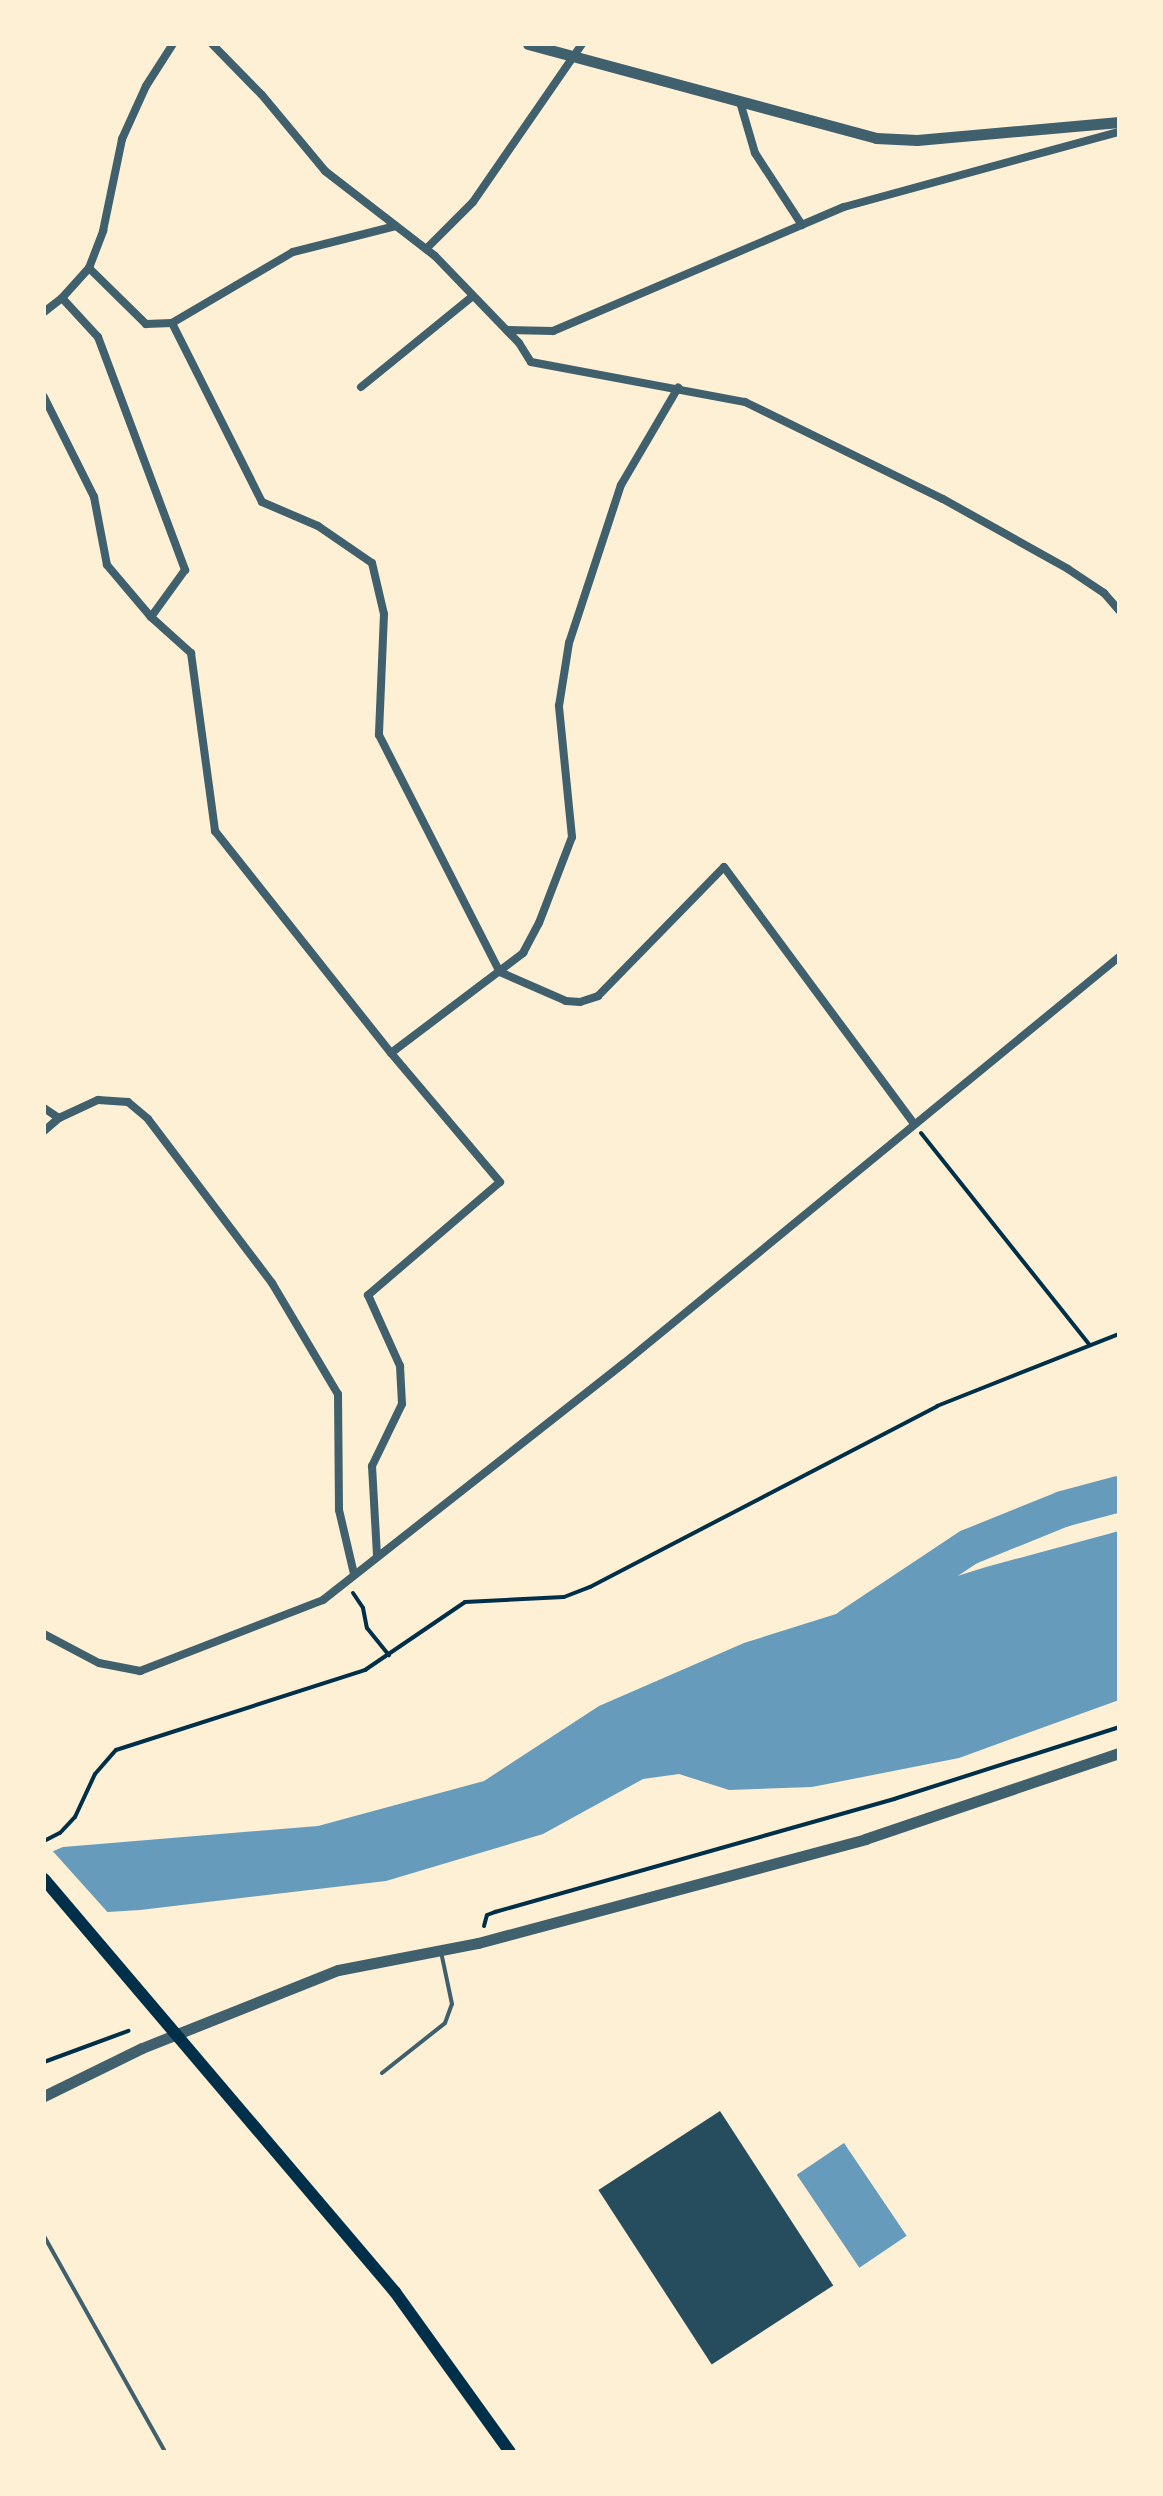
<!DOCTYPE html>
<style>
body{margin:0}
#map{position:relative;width:1163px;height:2496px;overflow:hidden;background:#fdf0d5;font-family:Barlow,sans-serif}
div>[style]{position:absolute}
.water>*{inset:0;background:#669bbc;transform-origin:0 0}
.pier>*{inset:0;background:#fdf0d5}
.river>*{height:36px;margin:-18px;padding:0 18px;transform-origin:18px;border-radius:18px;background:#669bbc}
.building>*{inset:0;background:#264d5e;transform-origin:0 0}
.path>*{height:4px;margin:-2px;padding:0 2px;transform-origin:2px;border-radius:2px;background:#003049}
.service>*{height:4px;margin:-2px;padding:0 2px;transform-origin:2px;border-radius:2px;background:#3f606c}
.minor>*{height:8px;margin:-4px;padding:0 4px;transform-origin:4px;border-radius:4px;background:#3f606c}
.tertiary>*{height:11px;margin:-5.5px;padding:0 5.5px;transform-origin:5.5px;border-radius:5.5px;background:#3f606c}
.secondary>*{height:12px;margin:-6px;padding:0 6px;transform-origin:6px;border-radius:6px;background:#003049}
span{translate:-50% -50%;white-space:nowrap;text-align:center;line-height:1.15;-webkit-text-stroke:8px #fdf0d5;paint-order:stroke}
.frame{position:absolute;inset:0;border:46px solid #fdf0d5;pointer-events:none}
</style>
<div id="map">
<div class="water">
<i style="clip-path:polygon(1119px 1531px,1119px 1700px,959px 1758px,812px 1787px,729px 1790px,679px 1774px,643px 1779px,543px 1834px,386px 1881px,140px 1910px,44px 1916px,44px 1855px,63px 1847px,318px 1826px,484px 1781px,599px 1706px,744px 1643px,986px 1567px)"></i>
<i style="left:844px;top:2143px;width:112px;height:57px;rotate:56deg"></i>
</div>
<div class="pier">
<i style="clip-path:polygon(50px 1848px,111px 1916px,49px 1920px,44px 1914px,44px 1850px)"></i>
</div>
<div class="river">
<i style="left:850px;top:1626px;width:143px;rotate:-33.6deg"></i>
<i style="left:969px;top:1547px;width:101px;rotate:-22deg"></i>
<i style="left:1063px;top:1509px;width:58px;rotate:-15deg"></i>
</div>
<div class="building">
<i style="left:720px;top:2111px;width:208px;height:145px;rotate:57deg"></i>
</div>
<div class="path">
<i style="left:921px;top:1133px;width:270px;rotate:51.5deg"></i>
<i style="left:353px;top:1593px;width:18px;rotate:56deg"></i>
<i style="left:363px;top:1608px;width:20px;rotate:79deg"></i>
<i style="left:367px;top:1628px;width:35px;rotate:51deg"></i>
<i style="left:44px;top:1841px;width:18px;rotate:-27deg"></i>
<i style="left:60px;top:1833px;width:22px;rotate:-47deg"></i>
<i style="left:75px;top:1817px;width:47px;rotate:-65.1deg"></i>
<i style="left:95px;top:1774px;width:32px;rotate:-49deg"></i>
<i style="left:116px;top:1750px;width:262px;rotate:-17.8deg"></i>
<i style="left:365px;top:1670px;width:121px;rotate:-34.2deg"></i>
<i style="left:465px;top:1602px;width:99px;rotate:-2.9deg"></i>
<i style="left:564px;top:1597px;width:28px;rotate:-21deg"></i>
<i style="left:590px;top:1587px;width:391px;rotate:-27.5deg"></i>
<i style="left:937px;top:1406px;width:196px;rotate:-21.6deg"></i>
<i style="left:484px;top:1926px;width:11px;rotate:-75deg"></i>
<i style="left:487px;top:1915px;width:9px;rotate:-21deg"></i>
<i style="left:495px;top:1912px;width:415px;rotate:-15.8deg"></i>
<i style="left:894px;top:1799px;width:236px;rotate:-17.7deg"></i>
<i style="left:44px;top:2062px;width:90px;rotate:-20.3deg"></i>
</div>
<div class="service">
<i style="left:382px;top:2073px;width:80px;rotate:-38.4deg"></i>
<i style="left:445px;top:2023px;width:20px;rotate:-70deg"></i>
<i style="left:452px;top:2004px;width:53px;rotate:-101.9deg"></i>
<i style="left:44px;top:2236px;width:248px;rotate:60.7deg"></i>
</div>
<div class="minor">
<i style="left:212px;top:44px;width:71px;rotate:45.6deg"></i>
<i style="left:262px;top:95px;width:99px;rotate:50.3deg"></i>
<i style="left:325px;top:171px;width:139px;rotate:37.7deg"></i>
<i style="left:435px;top:256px;width:121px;rotate:46deg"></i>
<i style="left:519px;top:343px;width:22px;rotate:58deg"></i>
<i style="left:531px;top:362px;width:218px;rotate:10.6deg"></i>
<i style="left:745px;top:402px;width:220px;rotate:26.1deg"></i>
<i style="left:943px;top:499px;width:143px;rotate:29.2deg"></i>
<i style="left:1068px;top:569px;width:43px;rotate:33.7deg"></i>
<i style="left:1104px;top:593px;width:23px;rotate:49deg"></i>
<i style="left:740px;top:102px;width:53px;rotate:73.6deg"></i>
<i style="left:755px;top:153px;width:86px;rotate:56.9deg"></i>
<i style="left:426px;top:249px;width:66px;rotate:-45deg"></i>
<i style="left:473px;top:202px;width:192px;rotate:-55.4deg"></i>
<i style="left:89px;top:268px;width:80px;rotate:44.5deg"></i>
<i style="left:146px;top:324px;width:26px;rotate:-2deg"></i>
<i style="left:172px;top:323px;width:200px;rotate:63.3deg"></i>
<i style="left:262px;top:502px;width:61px;rotate:23.2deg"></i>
<i style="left:318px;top:526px;width:65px;rotate:34.4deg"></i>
<i style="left:372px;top:563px;width:52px;rotate:76.8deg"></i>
<i style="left:384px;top:614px;width:121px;rotate:92.4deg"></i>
<i style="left:379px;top:735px;width:266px;rotate:63deg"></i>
<i style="left:500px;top:972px;width:72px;rotate:23.7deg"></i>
<i style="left:566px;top:1001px;width:14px;rotate:4deg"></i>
<i style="left:580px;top:1002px;width:19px;rotate:-18deg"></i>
<i style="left:598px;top:996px;width:180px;rotate:-45.7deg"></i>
<i style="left:724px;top:867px;width:320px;rotate:53.5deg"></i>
<i style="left:62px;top:298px;width:53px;rotate:47.3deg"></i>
<i style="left:98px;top:337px;width:249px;rotate:69.5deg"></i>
<i style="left:185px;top:570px;width:58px;rotate:125.9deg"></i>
<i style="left:44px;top:312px;width:23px;rotate:-38deg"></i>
<i style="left:62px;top:298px;width:40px;rotate:-48deg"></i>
<i style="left:89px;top:268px;width:40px;rotate:-69deg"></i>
<i style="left:103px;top:231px;width:94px;rotate:-78.3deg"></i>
<i style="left:122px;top:139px;width:58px;rotate:-65.6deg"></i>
<i style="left:146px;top:86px;width:50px;rotate:-57.3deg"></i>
<i style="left:172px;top:323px;width:140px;rotate:-30.4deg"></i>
<i style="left:293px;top:252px;width:106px;rotate:-14.2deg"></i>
<i style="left:507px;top:330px;width:46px;rotate:1.2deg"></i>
<i style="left:553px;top:331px;width:316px;rotate:-23.1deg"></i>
<i style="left:844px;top:207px;width:285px;rotate:-15.3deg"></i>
<i style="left:361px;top:387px;width:144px;rotate:-39.1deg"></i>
<i style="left:44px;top:397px;width:112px;rotate:63.4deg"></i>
<i style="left:94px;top:497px;width:69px;rotate:79.2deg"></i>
<i style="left:107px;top:565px;width:68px;rotate:49.8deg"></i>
<i style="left:151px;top:617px;width:54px;rotate:42deg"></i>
<i style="left:191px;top:653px;width:180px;rotate:82.3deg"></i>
<i style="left:215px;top:831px;width:283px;rotate:51.6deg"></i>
<i style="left:391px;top:1053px;width:169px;rotate:49.8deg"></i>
<i style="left:500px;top:1182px;width:174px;rotate:139.4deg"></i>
<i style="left:368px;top:1295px;width:78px;rotate:65.7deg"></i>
<i style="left:400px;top:1366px;width:38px;rotate:87deg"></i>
<i style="left:402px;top:1404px;width:69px;rotate:115.8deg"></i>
<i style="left:372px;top:1466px;width:90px;rotate:86.8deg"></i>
<i style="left:391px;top:1053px;width:166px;rotate:-37.1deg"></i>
<i style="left:523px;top:953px;width:34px;rotate:-62deg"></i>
<i style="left:539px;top:923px;width:92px;rotate:-69deg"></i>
<i style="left:572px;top:837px;width:132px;rotate:-95.7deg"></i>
<i style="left:559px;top:706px;width:64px;rotate:-81deg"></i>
<i style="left:569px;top:643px;width:166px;rotate:-71.8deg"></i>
<i style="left:621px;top:485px;width:113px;rotate:-59.6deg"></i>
<i style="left:44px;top:1108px;width:18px;rotate:34deg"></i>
<i style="left:44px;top:1131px;width:20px;rotate:-41deg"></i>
<i style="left:59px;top:1118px;width:43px;rotate:-24.8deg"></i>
<i style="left:98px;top:1100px;width:30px;rotate:4deg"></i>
<i style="left:128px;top:1102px;width:26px;rotate:40deg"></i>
<i style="left:148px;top:1119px;width:206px;rotate:52.9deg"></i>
<i style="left:272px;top:1283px;width:129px;rotate:59.3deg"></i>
<i style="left:338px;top:1394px;width:116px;rotate:89.5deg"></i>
<i style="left:339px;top:1510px;width:66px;rotate:76.8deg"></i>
<i style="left:44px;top:1634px;width:62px;rotate:27.8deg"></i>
<i style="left:99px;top:1663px;width:42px;rotate:11deg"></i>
<i style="left:140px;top:1671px;width:196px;rotate:-21.2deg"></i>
<i style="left:323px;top:1600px;width:382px;rotate:-38.2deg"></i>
<i style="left:623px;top:1364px;width:642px;rotate:-39.37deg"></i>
</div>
<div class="tertiary">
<i style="left:528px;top:44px;width:360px;rotate:15.1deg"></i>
<i style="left:876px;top:138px;width:41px;rotate:2.8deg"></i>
<i style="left:917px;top:140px;width:203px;rotate:-5.1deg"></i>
<i style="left:44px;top:2096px;width:109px;rotate:-26.1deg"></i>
<i style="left:142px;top:2048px;width:211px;rotate:-21.7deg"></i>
<i style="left:338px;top:1970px;width:143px;rotate:-10.9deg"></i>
<i style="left:478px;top:1943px;width:401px;rotate:-15deg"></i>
<i style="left:865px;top:1839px;width:268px;rotate:-18.7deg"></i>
</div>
<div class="secondary">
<i style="left:44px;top:1879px;width:542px;rotate:49.64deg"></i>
<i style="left:395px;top:2292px;width:197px;rotate:54.3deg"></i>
</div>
<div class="frame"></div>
</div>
